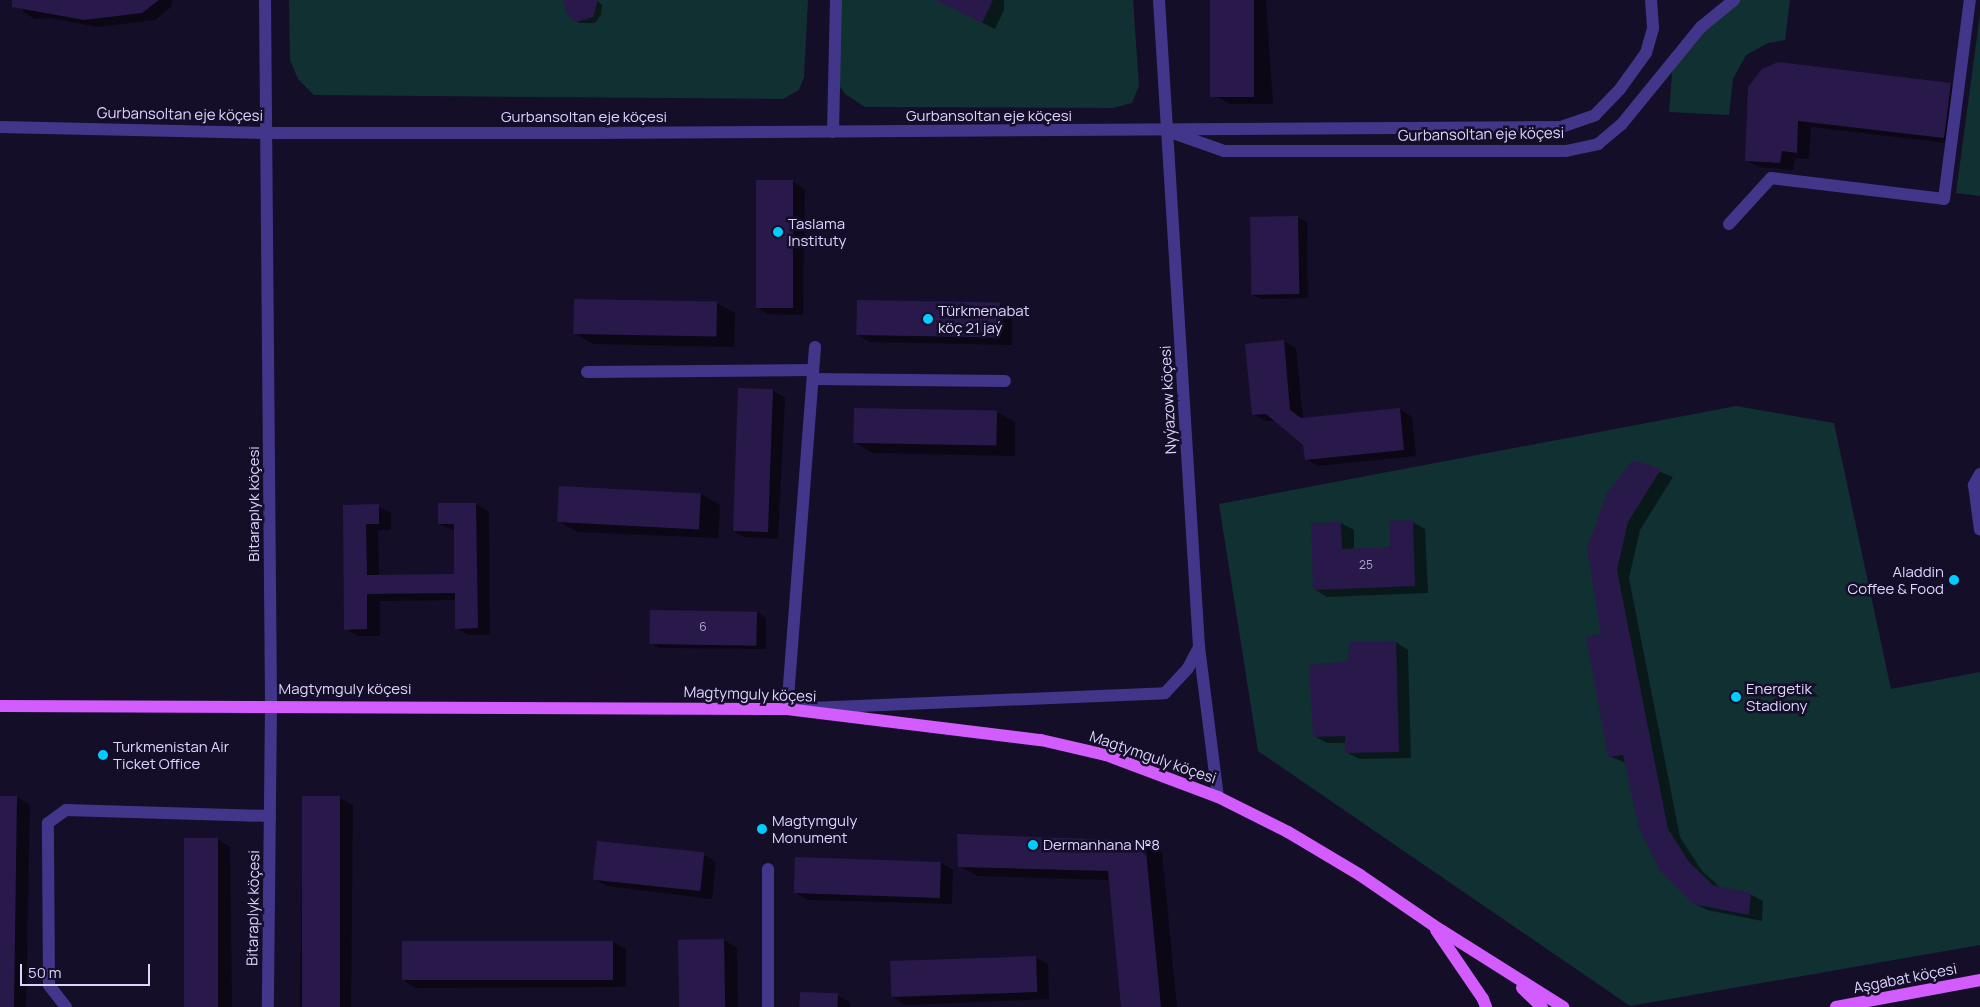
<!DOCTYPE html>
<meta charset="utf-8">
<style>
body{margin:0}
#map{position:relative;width:1980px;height:1007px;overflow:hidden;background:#150e28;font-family:Manrope,sans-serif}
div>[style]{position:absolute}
.green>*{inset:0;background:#113032}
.shadow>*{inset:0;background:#0007}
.building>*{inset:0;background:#28194a;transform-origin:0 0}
.minor>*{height:12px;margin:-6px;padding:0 6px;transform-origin:6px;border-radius:6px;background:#42368a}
.major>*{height:12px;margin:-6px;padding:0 6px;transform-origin:6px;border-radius:6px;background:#d35cff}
.dots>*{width:14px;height:14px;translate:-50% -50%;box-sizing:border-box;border:2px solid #150e28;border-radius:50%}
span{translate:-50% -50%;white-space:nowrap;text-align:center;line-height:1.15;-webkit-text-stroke:5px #150e28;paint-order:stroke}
.number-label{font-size:12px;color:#b0a6d2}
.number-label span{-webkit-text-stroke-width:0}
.street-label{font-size:15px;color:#ded5ff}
.poi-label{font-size:15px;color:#ded5ff}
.left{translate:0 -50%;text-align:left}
.right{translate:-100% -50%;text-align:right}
.scale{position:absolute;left:20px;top:964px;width:130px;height:22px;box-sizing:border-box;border:2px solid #ded5ff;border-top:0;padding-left:6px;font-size:15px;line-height:18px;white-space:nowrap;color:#ded5ff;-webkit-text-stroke:4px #150e28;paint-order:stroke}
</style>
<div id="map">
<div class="green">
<i style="clip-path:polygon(289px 0,808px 0,804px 77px,799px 90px,783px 99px,314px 95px,298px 79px,290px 60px)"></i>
<i style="clip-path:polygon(842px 0,1133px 0,1139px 86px,1132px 103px,1113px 108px,865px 107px,845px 94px,835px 80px)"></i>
<i style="clip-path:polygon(1734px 0,1790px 0,1785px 40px,1768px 43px,1746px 55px,1733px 79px,1729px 115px,1669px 112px,1673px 62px)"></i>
<i style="clip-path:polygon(1980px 14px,1980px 196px,1956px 193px)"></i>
<i style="clip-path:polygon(1736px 406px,1834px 423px,1891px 689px,1980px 672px,1980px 945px,1630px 1006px,1258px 751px,1219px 504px)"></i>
</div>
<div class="shadow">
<i style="clip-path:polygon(23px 0,173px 0,170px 8px,155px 20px,97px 27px,50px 18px,35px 19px,23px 12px)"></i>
<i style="clip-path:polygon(568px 0,597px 0,602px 5px,601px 15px,595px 23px,579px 23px,566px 11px)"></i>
<i style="clip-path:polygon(949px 0,1004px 0,1004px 10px,995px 29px,974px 19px)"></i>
<i style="clip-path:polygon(1211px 0,1266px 0,1273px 104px,1230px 104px,1217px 97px)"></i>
<i style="clip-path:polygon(1951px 84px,1963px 91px,1956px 144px,1811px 127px,1809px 159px,1795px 158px,1793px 170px,1759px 167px,1746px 160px,1749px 88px)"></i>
<i style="clip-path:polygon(793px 182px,805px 189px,803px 315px,768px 314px,756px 307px)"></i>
<i style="clip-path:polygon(1297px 217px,1307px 222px,1308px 298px,1261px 299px,1252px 294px)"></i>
<i style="clip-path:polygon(716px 303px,735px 313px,734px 347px,593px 344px,574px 333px)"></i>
<i style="clip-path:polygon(1000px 304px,1012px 311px,1012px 345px,870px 342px,858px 335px)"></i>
<i style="clip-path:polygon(1284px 341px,1296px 348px,1303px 418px,1400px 409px,1412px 417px,1416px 456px,1318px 466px,1306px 459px,1304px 444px,1276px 421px,1266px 421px,1253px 414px)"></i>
<i style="clip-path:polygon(772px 390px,785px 398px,778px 539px,744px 537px,732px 530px)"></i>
<i style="clip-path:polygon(997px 412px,1015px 422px,1015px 456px,873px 453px,855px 443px)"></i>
<i style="clip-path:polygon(1634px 461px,1673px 477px,1640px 530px,1629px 578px,1680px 837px,1702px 871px,1720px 887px,1750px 894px,1763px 901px,1762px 921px,1707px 910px,1694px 903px,1626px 763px,1609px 756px,1603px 635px)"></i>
<i style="clip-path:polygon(560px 488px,701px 494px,720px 505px,718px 538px,577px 532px,558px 521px)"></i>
<i style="clip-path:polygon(439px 504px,476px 504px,489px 512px,490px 635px,469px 635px,456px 628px,456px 600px,380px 601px,380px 636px,358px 636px,346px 629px,344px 506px,378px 506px,391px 513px,391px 530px,378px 530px,379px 576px,455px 576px,455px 531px,439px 524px)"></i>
<i style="clip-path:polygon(1413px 522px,1425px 529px,1428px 593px,1327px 597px,1314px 589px,1312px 524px,1341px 523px,1354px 530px,1354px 549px,1392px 548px)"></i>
<i style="clip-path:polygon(757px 612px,766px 618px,766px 649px,660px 648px,651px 643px)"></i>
<i style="clip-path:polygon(1396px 642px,1408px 650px,1411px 758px,1359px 759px,1346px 752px,1346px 743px,1327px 743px,1314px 736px,1349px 662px)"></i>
<i style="clip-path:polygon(0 797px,17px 797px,30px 805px,26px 1007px,0 1007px)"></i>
<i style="clip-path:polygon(303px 797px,340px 798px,353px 805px,351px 1007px,300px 1007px)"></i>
<i style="clip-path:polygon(218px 839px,230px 847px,232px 1007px,187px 1007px)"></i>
<i style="clip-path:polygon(1145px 842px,1162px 852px,1177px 1007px,1123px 1007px,1110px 880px,977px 876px,960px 866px)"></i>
<i style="clip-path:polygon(704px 855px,716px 862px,712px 899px,607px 886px,594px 879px)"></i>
<i style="clip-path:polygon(941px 863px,953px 870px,952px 904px,808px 900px,796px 893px)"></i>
<i style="clip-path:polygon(724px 940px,737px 948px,738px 1007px,680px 1007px)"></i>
<i style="clip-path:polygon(613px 942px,626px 949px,626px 987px,416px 988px,404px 981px,404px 943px)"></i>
<i style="clip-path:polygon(1035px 957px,1048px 964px,1049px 999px,905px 1005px,893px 997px)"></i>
<i style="clip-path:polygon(837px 995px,850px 1002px,850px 1007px,801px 1007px)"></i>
</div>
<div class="building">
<i style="clip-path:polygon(12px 0,159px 0,142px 13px,84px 20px,12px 7px)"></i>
<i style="clip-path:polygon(563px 0,598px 0,593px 17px,577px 22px,568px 16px)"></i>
<i style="clip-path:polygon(935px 0,993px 0,982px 23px)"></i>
<i style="left:1210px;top:0;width:44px;height:97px"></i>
<i style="clip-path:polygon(1778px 62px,1951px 83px,1944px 138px,1798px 121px,1797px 153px,1782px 151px,1780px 163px,1745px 161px,1748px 87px,1762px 69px)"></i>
<i style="left:756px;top:180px;width:37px;height:128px"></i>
<i style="left:1298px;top:216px;width:78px;height:48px;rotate:89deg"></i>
<i style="left:574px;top:299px;width:143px;height:35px;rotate:1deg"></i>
<i style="left:857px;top:300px;width:143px;height:35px;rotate:1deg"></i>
<i style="clip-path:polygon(1284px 340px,1290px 410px,1301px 418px,1400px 408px,1404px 450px,1305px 460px,1303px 445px,1266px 414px,1252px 415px,1245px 344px)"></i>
<i style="left:738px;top:388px;width:35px;height:143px;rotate:2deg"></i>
<i style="left:854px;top:408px;width:143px;height:35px;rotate:1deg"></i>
<i style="clip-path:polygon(1633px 460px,1661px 469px,1628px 522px,1617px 570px,1668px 829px,1689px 862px,1713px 885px,1751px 893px,1749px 915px,1693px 904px,1661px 872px,1639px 828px,1623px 755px,1608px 757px,1586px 637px,1601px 634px,1587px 548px,1607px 493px)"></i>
<i style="left:559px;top:486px;width:142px;height:36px;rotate:3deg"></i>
<i style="clip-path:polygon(438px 503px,476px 503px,478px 628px,455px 629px,455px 593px,367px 594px,367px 629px,344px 630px,343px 505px,379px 504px,379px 524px,366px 524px,367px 575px,454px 574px,454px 524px,438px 524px)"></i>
<i style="clip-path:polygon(1413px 520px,1415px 586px,1313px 590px,1311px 523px,1341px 522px,1342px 549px,1390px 547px,1390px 521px)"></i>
<i style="left:650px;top:610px;width:107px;height:34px;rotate:1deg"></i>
<i style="clip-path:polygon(1396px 641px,1399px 752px,1345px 753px,1345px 736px,1313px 737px,1309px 665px,1348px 661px,1349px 642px)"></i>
<i style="clip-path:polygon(0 796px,17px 796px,14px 1007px,0 1007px)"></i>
<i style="left:302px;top:796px;width:38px;height:211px"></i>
<i style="clip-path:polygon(957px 834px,1145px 841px,1161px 1007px,1121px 1007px,1108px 871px,958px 867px)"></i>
<i style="left:184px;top:838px;width:34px;height:169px"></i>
<i style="left:597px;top:841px;width:108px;height:39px;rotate:6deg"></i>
<i style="left:795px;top:857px;width:146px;height:36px;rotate:2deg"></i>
<i style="left:724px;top:939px;width:68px;height:46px;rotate:89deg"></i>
<i style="left:613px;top:941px;width:39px;height:211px;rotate:90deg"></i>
<i style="left:1036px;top:956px;width:36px;height:146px;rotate:88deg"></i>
<i style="left:800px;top:992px;width:38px;height:15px;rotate:2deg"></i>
</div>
<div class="minor">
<i style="left:265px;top:0;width:705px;rotate:89.51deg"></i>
<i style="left:271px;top:705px;width:302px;rotate:90.6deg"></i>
<i style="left:1159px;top:0;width:648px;rotate:86.46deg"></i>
<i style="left:1199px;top:647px;width:151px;rotate:82.8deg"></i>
<i style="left:0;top:127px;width:267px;rotate:1.3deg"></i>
<i style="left:267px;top:133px;width:319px"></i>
<i style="left:586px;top:133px;width:975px;rotate:-0.35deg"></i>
<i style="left:1561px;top:127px;width:36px;rotate:-19deg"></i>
<i style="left:1595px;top:115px;width:36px;rotate:-46deg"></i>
<i style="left:1620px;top:89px;width:44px;rotate:-54.2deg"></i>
<i style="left:1646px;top:53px;width:26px;rotate:-74deg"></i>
<i style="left:1653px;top:28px;width:28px;rotate:-94deg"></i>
<i style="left:833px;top:132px;width:132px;rotate:-88.7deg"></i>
<i style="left:1176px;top:134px;width:51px;rotate:19.5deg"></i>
<i style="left:1224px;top:151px;width:342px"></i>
<i style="left:1566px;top:151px;width:33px;rotate:-12deg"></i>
<i style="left:1598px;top:144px;width:30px;rotate:-40deg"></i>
<i style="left:1621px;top:125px;width:127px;rotate:-50.8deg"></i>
<i style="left:1701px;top:27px;width:43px;rotate:-39.3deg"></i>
<i style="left:1729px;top:224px;width:62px;rotate:-47.6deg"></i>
<i style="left:1771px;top:178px;width:174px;rotate:6.9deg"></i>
<i style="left:1944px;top:199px;width:201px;rotate:-82.6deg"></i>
<i style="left:815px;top:347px;width:363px;rotate:94.4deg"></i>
<i style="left:787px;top:709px;width:378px;rotate:-2.4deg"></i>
<i style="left:1165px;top:693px;width:34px;rotate:-47deg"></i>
<i style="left:1188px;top:668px;width:24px;rotate:-62deg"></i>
<i style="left:587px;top:372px;width:226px;rotate:-0.5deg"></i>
<i style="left:813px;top:379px;width:192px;rotate:0.6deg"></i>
<i style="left:1980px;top:474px;width:13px;rotate:119deg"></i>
<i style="left:1974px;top:485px;width:45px;rotate:82.4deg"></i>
<i style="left:66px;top:1007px;width:28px;rotate:-128deg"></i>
<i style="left:49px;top:985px;width:162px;rotate:-90.4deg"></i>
<i style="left:48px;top:823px;width:22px;rotate:-36deg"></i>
<i style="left:66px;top:810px;width:204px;rotate:1.7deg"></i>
<i style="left:768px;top:1007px;width:138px;rotate:-90deg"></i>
</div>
<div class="major">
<i style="left:0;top:706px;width:787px;rotate:0.22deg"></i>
<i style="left:787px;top:709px;width:256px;rotate:7deg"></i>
<i style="left:1041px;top:740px;width:67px;rotate:13deg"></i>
<i style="left:1106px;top:755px;width:120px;rotate:20.6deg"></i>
<i style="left:1218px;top:797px;width:78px;rotate:26.6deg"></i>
<i style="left:1288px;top:832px;width:84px;rotate:30.8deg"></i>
<i style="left:1360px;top:875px;width:88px;rotate:34.4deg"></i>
<i style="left:1433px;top:925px;width:154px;rotate:32.2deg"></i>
<i style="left:1436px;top:930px;width:83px;rotate:55.7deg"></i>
<i style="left:1483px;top:999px;width:9px;rotate:69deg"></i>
<i style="left:1522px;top:988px;width:28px;rotate:44deg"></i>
<i style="left:1836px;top:1007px;width:147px;rotate:-10.6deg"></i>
</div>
<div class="dots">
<i style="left:778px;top:232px;background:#01ccff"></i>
<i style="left:928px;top:319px;background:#01ccff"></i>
<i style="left:1954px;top:580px;background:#01ccff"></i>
<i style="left:1736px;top:697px;background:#01ccff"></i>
<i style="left:103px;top:755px;background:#01ccff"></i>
<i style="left:762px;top:829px;background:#01ccff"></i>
<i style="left:1033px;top:845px;background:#01ccff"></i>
</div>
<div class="number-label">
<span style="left:1366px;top:565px">25</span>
<span style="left:703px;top:627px">6</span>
</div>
<div class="street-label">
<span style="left:180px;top:114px;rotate:1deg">Gurbansoltan eje köçesi</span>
<span style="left:989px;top:116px">Gurbansoltan eje köçesi</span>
<span style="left:584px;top:117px">Gurbansoltan eje köçesi</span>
<span style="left:1481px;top:134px;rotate:-1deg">Gurbansoltan eje köçesi</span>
<span style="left:1168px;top:400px;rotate:-93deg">Nyýazow köçesi</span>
<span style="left:254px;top:504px;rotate:-90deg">Bitaraplyk köçesi</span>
<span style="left:345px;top:689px">Magtymguly köçesi</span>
<span style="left:750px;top:694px;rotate:2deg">Magtymguly köçesi</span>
<span style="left:1153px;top:757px;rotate:19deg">Magtymguly köçesi</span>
<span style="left:253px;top:908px;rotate:-89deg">Bitaraplyk köçesi</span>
<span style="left:1905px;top:978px;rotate:-11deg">Aşgabat köçesi</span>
</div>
<div class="poi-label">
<span class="left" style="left:788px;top:232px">Taslama<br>Instituty</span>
<span class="left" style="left:938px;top:319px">Türkmenabat<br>köç 21 jaý</span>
<span class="right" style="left:1944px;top:580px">Aladdin<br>Coffee &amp; Food</span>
<span class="left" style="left:1746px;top:697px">Energetik<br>Stadiony</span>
<span class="left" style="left:113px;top:755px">Turkmenistan Air<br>Ticket Office</span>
<span class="left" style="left:772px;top:829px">Magtymguly<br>Monument</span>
<span class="left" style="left:1043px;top:845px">Dermanhana №8</span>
</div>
<div class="scale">50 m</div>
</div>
